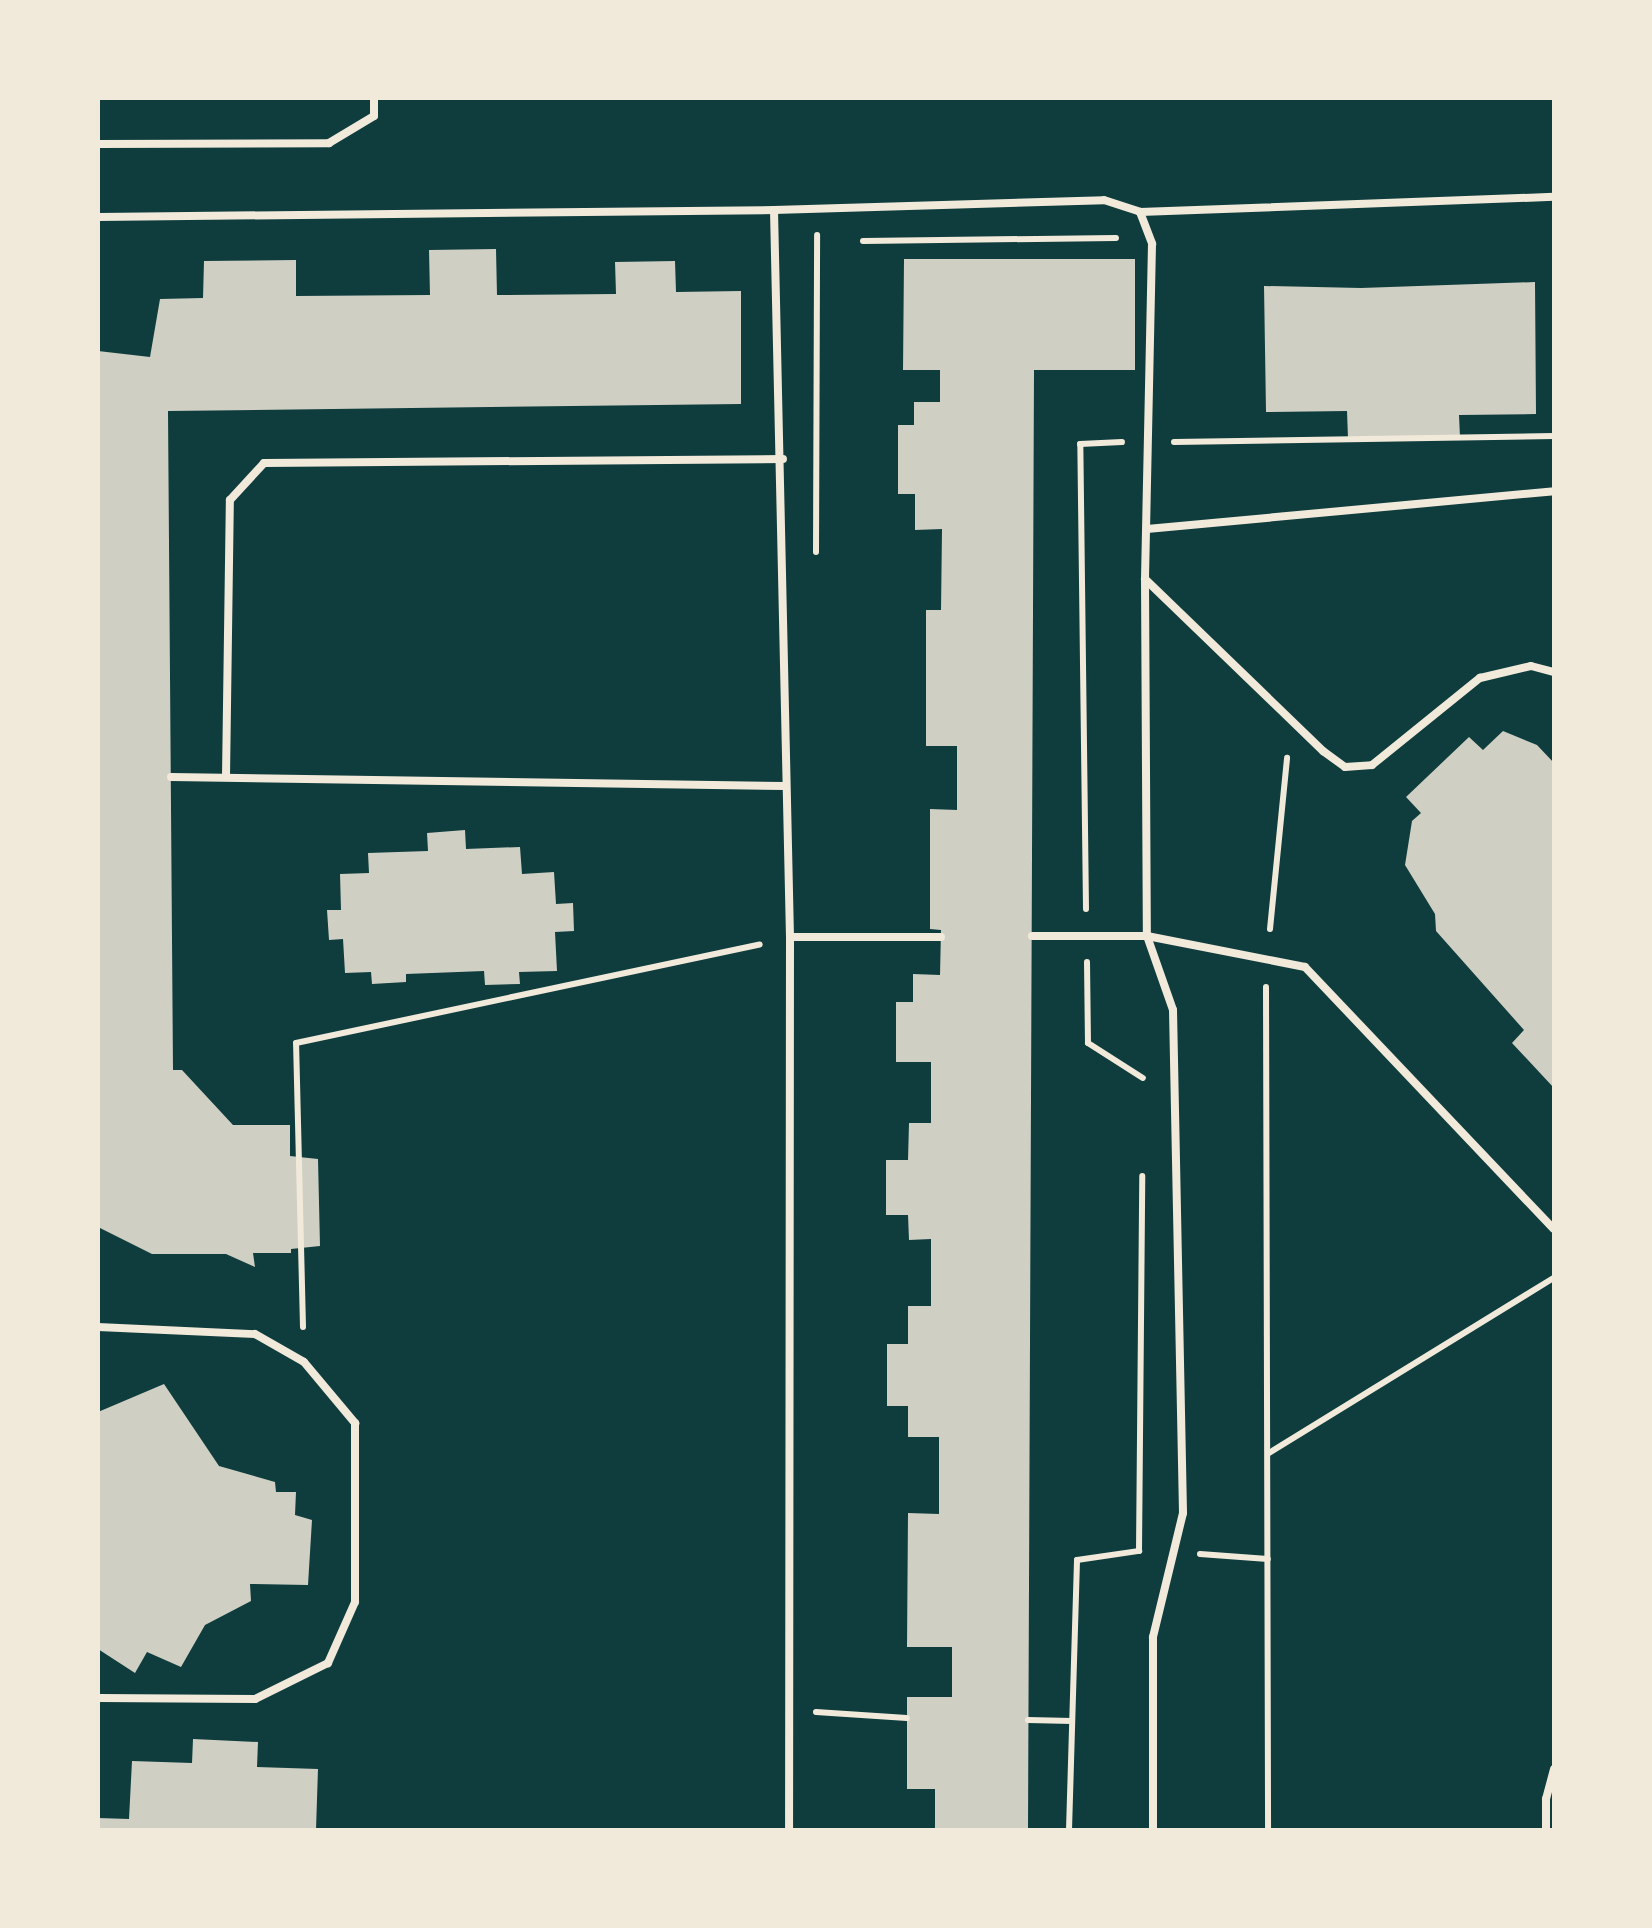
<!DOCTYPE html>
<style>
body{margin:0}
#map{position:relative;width:1652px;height:1928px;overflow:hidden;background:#0f3d3e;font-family:Arial,sans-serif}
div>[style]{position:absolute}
.building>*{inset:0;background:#cfcfc3}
.path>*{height:6px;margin:-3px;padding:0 3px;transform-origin:3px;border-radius:3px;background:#f1e9da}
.service>*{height:8px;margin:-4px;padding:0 4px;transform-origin:4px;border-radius:4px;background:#f1e9da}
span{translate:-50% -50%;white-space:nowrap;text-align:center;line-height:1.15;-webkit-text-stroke:8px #f1e9da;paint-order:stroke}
.frame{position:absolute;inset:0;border:100px solid #f1e9da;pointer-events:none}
</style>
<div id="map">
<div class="building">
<i style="clip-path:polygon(496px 249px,497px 295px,616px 294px,615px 262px,675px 261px,676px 292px,741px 291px,741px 404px,168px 411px,173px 1070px,182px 1070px,233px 1125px,290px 1125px,290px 1156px,318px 1159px,320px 1246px,291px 1249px,291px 1253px,253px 1253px,255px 1267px,226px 1254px,152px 1254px,98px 1227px,98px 351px,150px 357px,160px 299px,203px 298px,204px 261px,296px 260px,296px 296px,430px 295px,429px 250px)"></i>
<i style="clip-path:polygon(904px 259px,1135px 259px,1135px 370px,1034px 370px,1028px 1830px,935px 1830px,935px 1789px,907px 1789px,907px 1697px,952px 1697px,952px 1647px,907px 1647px,908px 1513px,939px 1514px,939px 1437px,908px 1437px,908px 1406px,887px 1406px,887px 1344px,908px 1344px,908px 1306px,931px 1306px,931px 1239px,909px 1240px,908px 1215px,886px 1215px,886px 1160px,908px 1160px,909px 1123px,931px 1123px,931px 1062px,896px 1062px,896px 1002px,913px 1002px,913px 974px,940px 975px,941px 930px,930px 929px,930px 809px,957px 810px,957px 746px,926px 746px,926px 610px,941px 610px,942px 529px,915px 530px,915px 494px,898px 494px,898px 425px,914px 425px,914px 402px,940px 402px,940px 370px,903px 370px)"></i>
<i style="clip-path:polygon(1535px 282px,1536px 414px,1459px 415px,1460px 437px,1348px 439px,1347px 411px,1266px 412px,1264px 286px,1361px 288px)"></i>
<i style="clip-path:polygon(1503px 731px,1537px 745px,1554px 763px,1554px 1088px,1512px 1043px,1524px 1030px,1436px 931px,1435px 914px,1405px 865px,1412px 821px,1421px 813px,1406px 797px,1469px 737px,1483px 750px)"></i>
<i style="clip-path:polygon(465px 830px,466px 849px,520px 847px,522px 874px,554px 872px,556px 904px,573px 903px,574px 931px,555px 932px,557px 971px,519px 972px,520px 984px,485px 985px,484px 971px,406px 974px,406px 982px,372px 984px,371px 972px,345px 973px,343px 939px,329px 940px,327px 910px,341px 910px,340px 874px,369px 873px,368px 853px,428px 851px,427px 833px)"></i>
<i style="clip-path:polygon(164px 1384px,219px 1466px,275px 1482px,276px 1492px,296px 1492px,295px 1515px,312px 1520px,308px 1585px,250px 1584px,251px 1601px,205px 1625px,181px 1667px,147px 1652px,135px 1673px,98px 1649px,98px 1412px)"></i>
<i style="clip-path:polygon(193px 1739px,258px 1742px,257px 1767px,318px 1769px,316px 1830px,98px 1830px,98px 1818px,129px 1819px,132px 1761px,192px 1763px)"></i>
</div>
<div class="path">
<i style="left:863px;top:241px;width:253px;rotate:-0.7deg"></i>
<i style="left:1174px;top:442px;width:380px;rotate:-0.9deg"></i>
<i style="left:816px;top:552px;width:317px;rotate:-89.8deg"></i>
<i style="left:1086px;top:909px;width:465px;rotate:-90.7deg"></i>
<i style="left:1080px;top:444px;width:42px;rotate:-2.7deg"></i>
<i style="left:1270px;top:929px;width:172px;rotate:-84.3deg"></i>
<i style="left:1087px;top:962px;width:81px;rotate:89.3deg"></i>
<i style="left:1088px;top:1043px;width:65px;rotate:32.5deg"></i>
<i style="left:1266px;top:987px;width:843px;rotate:89.86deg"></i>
<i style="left:303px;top:1327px;width:284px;rotate:-91.4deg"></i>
<i style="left:296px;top:1043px;width:474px;rotate:-12deg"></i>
<i style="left:1269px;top:1453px;width:334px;rotate:-31.6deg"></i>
<i style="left:1200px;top:1554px;width:68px;rotate:4.2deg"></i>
<i style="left:816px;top:1712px;width:91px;rotate:3.8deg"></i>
<i style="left:1028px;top:1720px;width:44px;rotate:1.3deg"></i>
<i style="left:1069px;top:1830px;width:270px;rotate:-88.3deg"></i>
<i style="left:1077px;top:1560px;width:63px;rotate:-8.3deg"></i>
<i style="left:1139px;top:1551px;width:375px;rotate:-89.5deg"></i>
</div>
<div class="service">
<i style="left:98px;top:144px;width:231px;rotate:-0.2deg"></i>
<i style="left:329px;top:143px;width:52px;rotate:-31deg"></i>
<i style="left:374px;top:116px;width:18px;rotate:-90deg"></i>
<i style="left:774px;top:210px;width:330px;rotate:-1.7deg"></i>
<i style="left:1104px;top:200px;width:38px;rotate:18deg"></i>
<i style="left:1140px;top:212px;width:34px;rotate:69deg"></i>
<i style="left:1152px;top:244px;width:335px;rotate:91.2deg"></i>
<i style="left:1145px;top:579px;width:357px;rotate:89.7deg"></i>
<i style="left:1147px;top:936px;width:78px;rotate:70.6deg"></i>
<i style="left:1173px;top:1010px;width:503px;rotate:88.86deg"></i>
<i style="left:1183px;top:1513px;width:128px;rotate:103.6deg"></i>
<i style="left:1153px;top:1637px;width:193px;rotate:90deg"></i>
<i style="left:1140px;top:212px;width:414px;rotate:-2.1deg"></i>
<i style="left:98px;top:217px;width:676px;rotate:-0.59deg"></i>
<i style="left:774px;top:210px;width:727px;rotate:88.74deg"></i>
<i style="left:790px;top:937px;width:893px;rotate:90.06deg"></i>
<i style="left:1147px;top:529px;width:409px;rotate:-5.3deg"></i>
<i style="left:1145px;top:579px;width:248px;rotate:44deg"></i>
<i style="left:1323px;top:751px;width:27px;rotate:36deg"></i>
<i style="left:1345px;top:767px;width:27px;rotate:-4deg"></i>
<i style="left:1372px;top:765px;width:139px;rotate:-38.9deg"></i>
<i style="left:1480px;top:678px;width:52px;rotate:-13.2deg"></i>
<i style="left:1531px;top:666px;width:24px;rotate:15deg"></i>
<i style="left:171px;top:777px;width:614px;rotate:0.84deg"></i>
<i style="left:226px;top:777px;width:277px;rotate:-89.2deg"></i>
<i style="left:230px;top:500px;width:50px;rotate:-47.4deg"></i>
<i style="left:264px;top:463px;width:519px;rotate:-0.44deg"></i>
<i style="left:1032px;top:936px;width:115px"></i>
<i style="left:1147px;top:936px;width:161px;rotate:11.1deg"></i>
<i style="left:1305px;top:967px;width:361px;rotate:46.5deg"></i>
<i style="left:790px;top:937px;width:151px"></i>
<i style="left:98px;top:1327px;width:157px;rotate:2.6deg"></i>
<i style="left:255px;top:1334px;width:56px;rotate:29.7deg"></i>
<i style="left:304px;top:1362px;width:80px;rotate:50.1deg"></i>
<i style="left:355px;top:1423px;width:179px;rotate:90deg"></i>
<i style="left:355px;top:1602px;width:67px;rotate:113.9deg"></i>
<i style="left:328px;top:1663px;width:81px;rotate:153.7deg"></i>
<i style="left:255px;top:1699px;width:157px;rotate:-179.6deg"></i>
<i style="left:1546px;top:1830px;width:31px;rotate:-90deg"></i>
<i style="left:1546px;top:1799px;width:31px;rotate:-75deg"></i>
</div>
<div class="frame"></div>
</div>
